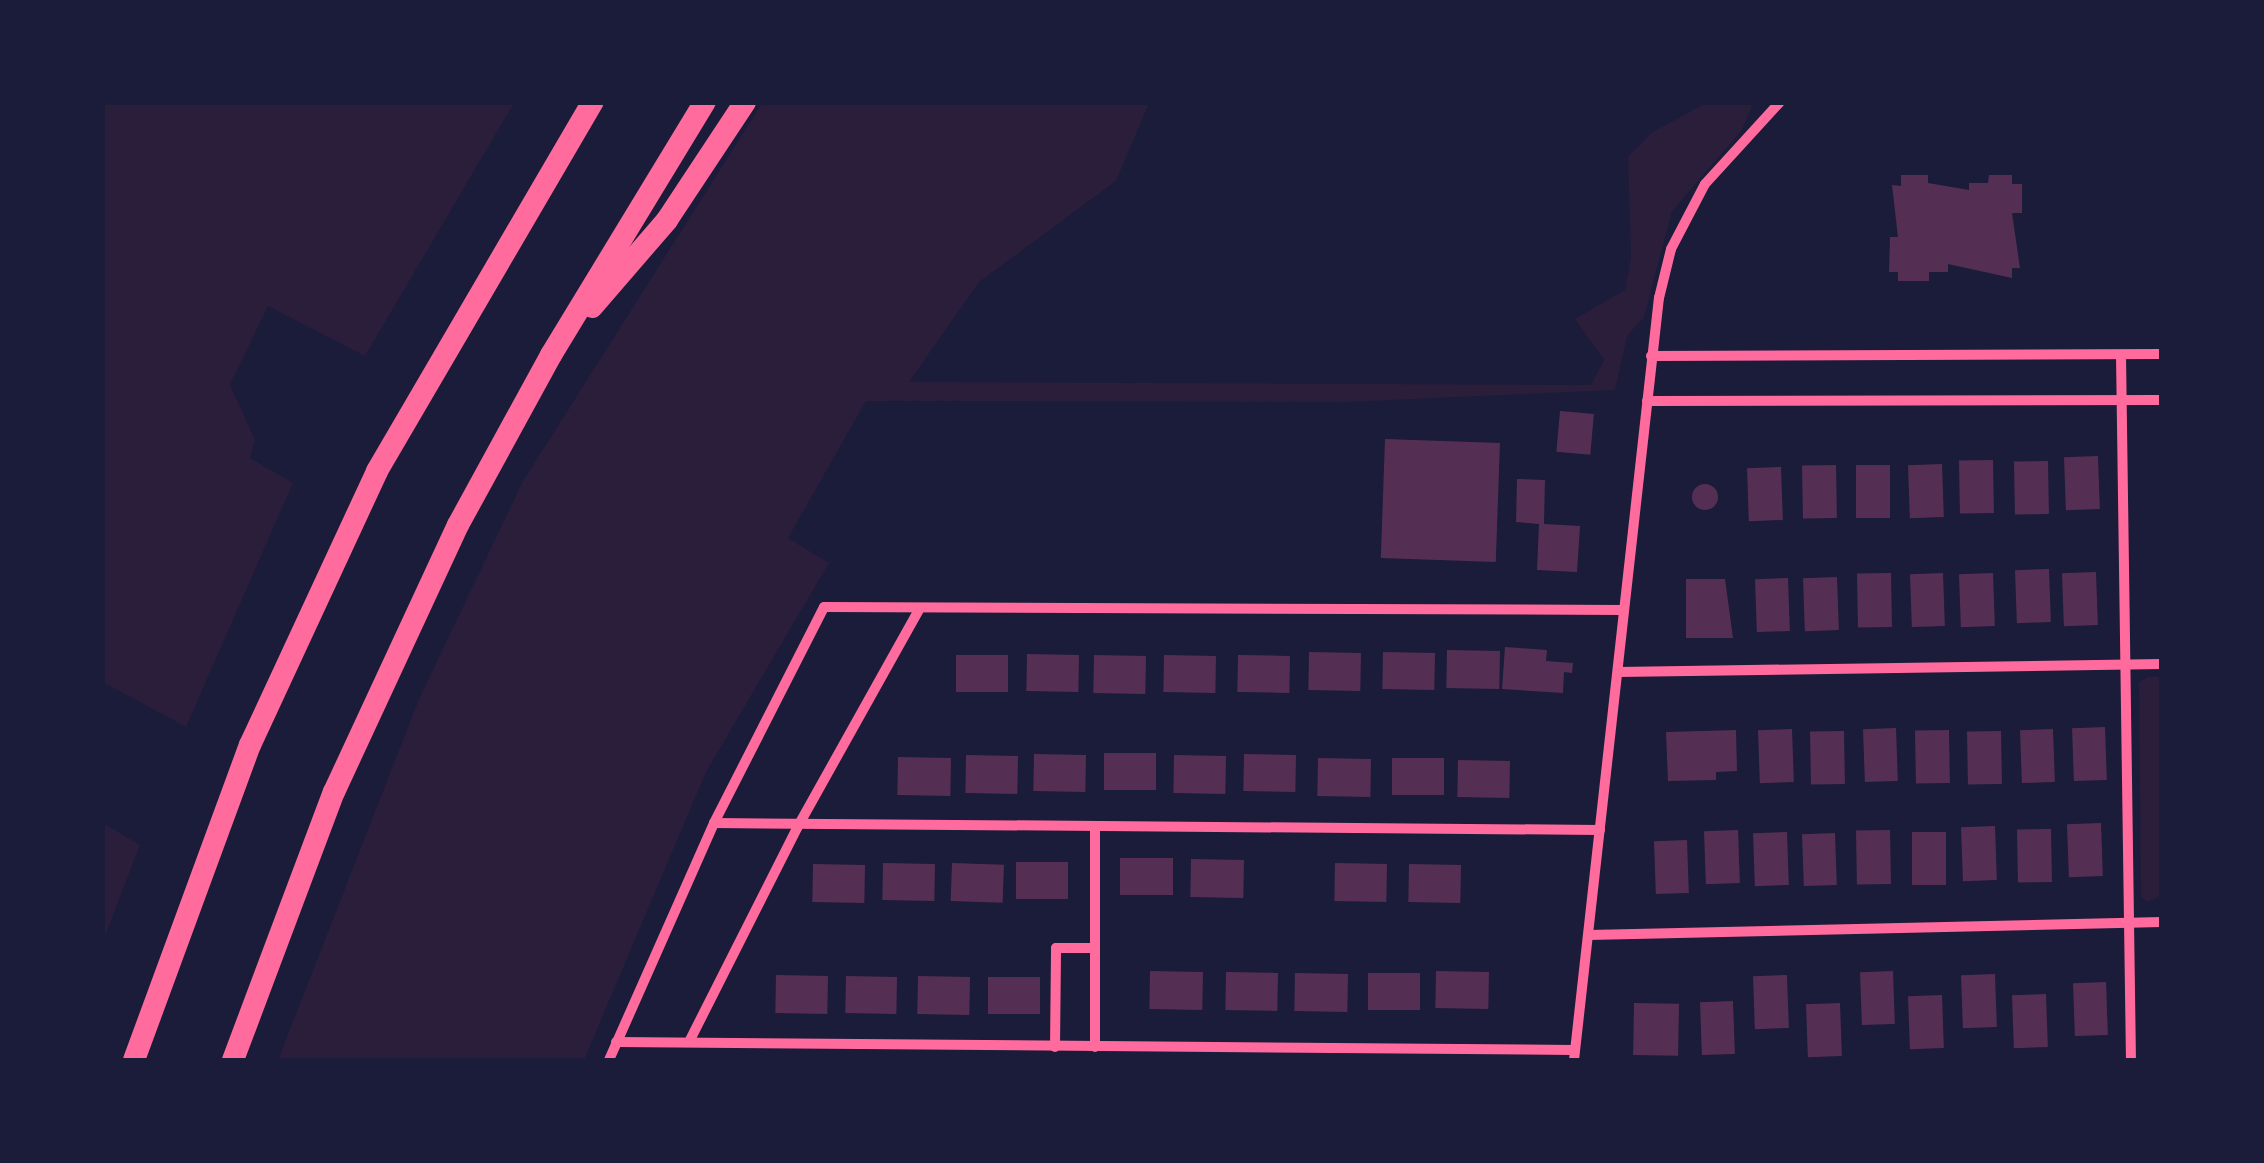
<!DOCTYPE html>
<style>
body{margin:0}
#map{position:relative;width:2264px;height:1163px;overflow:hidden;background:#1b1b3a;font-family:Raleway,sans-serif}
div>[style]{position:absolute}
.green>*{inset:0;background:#2a1e3b}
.building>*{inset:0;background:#542f53;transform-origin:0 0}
.round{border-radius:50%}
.minor>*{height:10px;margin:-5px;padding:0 5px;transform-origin:5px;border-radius:5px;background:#ff6b9d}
.motorway>*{height:22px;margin:-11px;padding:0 11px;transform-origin:11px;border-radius:11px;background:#ff6b9d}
span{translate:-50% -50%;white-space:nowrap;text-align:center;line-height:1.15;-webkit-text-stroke:8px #1b1b3a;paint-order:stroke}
.frame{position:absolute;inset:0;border:105px solid #1b1b3a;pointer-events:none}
</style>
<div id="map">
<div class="green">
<i style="clip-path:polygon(763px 102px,1149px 103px,1116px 181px,979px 282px,909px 382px,1591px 385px,1604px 360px,1575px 319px,1625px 290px,1631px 258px,1628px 157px,1651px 133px,1706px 103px,1753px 103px,1742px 130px,1672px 211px,1644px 317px,1627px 336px,1615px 390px,1347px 402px,866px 401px,788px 538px,829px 563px,706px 772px,584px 1060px,278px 1060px,419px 699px,523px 481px)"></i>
<i style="clip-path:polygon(102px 103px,514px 103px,365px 356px,268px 306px,230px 385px,255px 440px,250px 458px,293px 483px,186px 727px,103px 682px)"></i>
<i style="clip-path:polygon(2147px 677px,2162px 677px,2161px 896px,2147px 902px,2141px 897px,2139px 683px)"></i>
<i style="clip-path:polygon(103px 823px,140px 845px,103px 941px)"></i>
</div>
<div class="building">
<i style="clip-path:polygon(1901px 175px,1928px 175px,1928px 183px,1969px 190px,1969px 183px,1988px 183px,1989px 175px,2012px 175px,2012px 184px,2022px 184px,2022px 213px,2012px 213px,2020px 268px,2012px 268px,2012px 278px,1948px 264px,1948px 272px,1929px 272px,1929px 281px,1898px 281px,1898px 272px,1889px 272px,1890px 237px,1898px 237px,1892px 185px,1901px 186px)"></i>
<i style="left:1560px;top:411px;width:34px;height:41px;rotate:5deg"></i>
<i style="left:1385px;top:439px;width:115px;height:119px;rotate:2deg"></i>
<i style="left:2098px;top:456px;width:53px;height:34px;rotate:88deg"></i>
<i style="left:1993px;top:460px;width:53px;height:34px;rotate:89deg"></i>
<i style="left:2048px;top:461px;width:53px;height:34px;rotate:89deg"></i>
<i style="left:1942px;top:464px;width:53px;height:34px;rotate:88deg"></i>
<i style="left:1836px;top:465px;width:53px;height:34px;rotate:89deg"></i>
<i style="left:1856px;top:465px;width:34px;height:53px"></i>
<i style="left:1781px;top:467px;width:53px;height:34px;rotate:88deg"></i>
<i style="clip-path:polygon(1517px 479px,1545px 480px,1544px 524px,1580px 526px,1577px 572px,1537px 570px,1539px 524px,1516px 522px)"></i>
<i class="round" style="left:1692px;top:484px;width:26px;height:26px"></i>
<i style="left:2049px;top:569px;width:53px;height:34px;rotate:88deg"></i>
<i style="left:2096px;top:572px;width:53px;height:34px;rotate:88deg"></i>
<i style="left:1891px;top:573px;width:54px;height:34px;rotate:89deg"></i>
<i style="left:1943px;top:573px;width:53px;height:33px;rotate:88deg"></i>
<i style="left:1993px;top:573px;width:53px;height:34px;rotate:88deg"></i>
<i style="left:1837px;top:577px;width:53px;height:34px;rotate:88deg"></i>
<i style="left:1788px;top:578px;width:53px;height:33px;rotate:88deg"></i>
<i style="clip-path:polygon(1686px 579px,1725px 579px,1733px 638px,1686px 638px)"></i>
<i style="clip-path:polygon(1505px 647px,1547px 650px,1546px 661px,1573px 663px,1572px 673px,1564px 672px,1563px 693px,1502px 689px)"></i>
<i style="left:1447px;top:650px;width:53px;height:38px;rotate:1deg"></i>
<i style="left:1309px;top:652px;width:52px;height:38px;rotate:1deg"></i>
<i style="left:1383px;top:652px;width:52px;height:37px;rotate:1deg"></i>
<i style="left:1027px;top:654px;width:52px;height:37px;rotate:1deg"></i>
<i style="left:956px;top:655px;width:52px;height:37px"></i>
<i style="left:1094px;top:655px;width:52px;height:38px;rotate:1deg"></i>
<i style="left:1164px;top:655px;width:52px;height:37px;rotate:1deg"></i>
<i style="left:1238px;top:655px;width:52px;height:37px;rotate:1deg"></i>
<i style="left:2105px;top:727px;width:53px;height:33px;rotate:88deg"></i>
<i style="left:1896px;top:728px;width:53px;height:33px;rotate:88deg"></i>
<i style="left:1792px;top:729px;width:53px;height:34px;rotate:88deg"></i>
<i style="left:2053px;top:729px;width:53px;height:33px;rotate:88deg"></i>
<i style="clip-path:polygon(1736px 730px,1737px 771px,1716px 772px,1716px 780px,1668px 781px,1666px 732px)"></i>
<i style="left:1949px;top:730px;width:53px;height:34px;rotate:89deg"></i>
<i style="left:1844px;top:731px;width:53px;height:34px;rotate:89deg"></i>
<i style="left:2001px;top:731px;width:53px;height:34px;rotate:89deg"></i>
<i style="left:1104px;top:753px;width:52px;height:37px"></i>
<i style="left:1034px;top:754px;width:52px;height:37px;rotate:1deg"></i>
<i style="left:1244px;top:754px;width:52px;height:37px;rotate:1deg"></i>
<i style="left:966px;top:755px;width:52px;height:38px;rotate:1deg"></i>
<i style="left:1174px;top:755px;width:52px;height:38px;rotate:1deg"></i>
<i style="left:898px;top:757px;width:53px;height:38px;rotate:1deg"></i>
<i style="left:1318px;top:758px;width:53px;height:38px;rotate:1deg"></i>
<i style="left:1392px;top:758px;width:52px;height:37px"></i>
<i style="left:1458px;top:760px;width:52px;height:37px;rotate:1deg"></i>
<i style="left:2101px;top:823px;width:53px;height:34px;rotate:88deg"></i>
<i style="left:1995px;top:826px;width:54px;height:34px;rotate:88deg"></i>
<i style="left:2051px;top:829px;width:53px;height:34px;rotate:89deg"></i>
<i style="left:1738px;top:830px;width:53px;height:34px;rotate:88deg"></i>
<i style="left:1890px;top:830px;width:54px;height:34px;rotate:89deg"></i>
<i style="left:1787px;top:832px;width:53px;height:34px;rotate:88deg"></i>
<i style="left:1912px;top:832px;width:34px;height:53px"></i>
<i style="left:1835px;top:833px;width:52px;height:33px;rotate:88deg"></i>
<i style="left:1687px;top:840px;width:53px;height:33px;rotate:88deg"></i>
<i style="left:1120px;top:858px;width:53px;height:37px"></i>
<i style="left:1191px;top:859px;width:53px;height:38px;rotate:1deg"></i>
<i style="left:1016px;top:862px;width:52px;height:37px"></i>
<i style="left:883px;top:863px;width:52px;height:37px;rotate:1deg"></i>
<i style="left:952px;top:863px;width:52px;height:38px;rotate:2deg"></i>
<i style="left:1335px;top:863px;width:52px;height:38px;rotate:1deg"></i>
<i style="left:813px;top:864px;width:52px;height:38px;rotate:1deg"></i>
<i style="left:1409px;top:864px;width:52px;height:38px;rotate:1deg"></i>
<i style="left:1150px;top:971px;width:53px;height:38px;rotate:1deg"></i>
<i style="left:1436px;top:971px;width:53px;height:37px;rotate:1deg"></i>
<i style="left:1893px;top:971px;width:53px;height:33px;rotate:88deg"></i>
<i style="left:1226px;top:972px;width:52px;height:38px;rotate:1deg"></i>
<i style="left:1295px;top:973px;width:53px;height:38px;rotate:1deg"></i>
<i style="left:1368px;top:973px;width:52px;height:37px"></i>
<i style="left:1995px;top:974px;width:53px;height:34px;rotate:88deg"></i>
<i style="left:776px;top:975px;width:52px;height:38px;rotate:1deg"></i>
<i style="left:1787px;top:975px;width:53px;height:34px;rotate:88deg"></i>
<i style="left:846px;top:976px;width:51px;height:37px;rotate:1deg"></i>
<i style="left:918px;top:976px;width:52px;height:38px;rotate:1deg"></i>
<i style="left:988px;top:977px;width:52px;height:37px"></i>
<i style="left:2106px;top:982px;width:53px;height:33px;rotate:88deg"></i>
<i style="left:2046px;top:994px;width:53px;height:34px;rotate:88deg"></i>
<i style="left:1942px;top:995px;width:53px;height:34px;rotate:88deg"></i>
<i style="left:1733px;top:1001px;width:53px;height:33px;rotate:88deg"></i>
<i style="left:1634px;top:1003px;width:45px;height:52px;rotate:1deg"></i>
<i style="left:1840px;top:1003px;width:53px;height:34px;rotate:88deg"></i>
</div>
<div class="minor">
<i style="left:2121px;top:355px;width:705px;rotate:89.19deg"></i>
<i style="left:1651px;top:356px;width:511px;rotate:-0.22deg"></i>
<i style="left:1647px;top:401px;width:515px;rotate:-0.11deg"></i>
<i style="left:1618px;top:672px;width:544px;rotate:-0.84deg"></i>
<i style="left:714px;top:823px;width:886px;rotate:0.45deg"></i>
<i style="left:1589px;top:935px;width:573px;rotate:-1.3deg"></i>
<i style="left:616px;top:1042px;width:959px;rotate:0.48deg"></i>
<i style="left:689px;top:1042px;width:240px;rotate:-63.2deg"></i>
<i style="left:797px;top:828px;width:252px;rotate:-60.8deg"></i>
<i style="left:1055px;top:1047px;width:99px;rotate:-89.4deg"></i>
<i style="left:1056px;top:948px;width:38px"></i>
<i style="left:1095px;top:1047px;width:219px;rotate:-90deg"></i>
<i style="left:609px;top:1060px;width:259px;rotate:-66.1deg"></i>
<i style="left:714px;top:823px;width:242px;rotate:-63deg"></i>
<i style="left:824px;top:607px;width:800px;rotate:0.21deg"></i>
<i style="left:1574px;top:1060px;width:767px;rotate:-83.64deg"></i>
<i style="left:1659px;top:298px;width:50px;rotate:-76.2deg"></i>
<i style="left:1671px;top:249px;width:73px;rotate:-62.4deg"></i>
<i style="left:1705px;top:184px;width:111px;rotate:-47.6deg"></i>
</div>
<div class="motorway">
<i style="left:592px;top:307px;width:115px;rotate:-49.2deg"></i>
<i style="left:667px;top:220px;width:141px;rotate:-56.5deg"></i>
<i style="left:134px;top:1060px;width:336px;rotate:-69.8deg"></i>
<i style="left:250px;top:745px;width:302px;rotate:-65.1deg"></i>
<i style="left:377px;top:471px;width:428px;rotate:-59.7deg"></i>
<i style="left:233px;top:1060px;width:286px;rotate:-69.4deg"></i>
<i style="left:334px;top:792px;width:294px;rotate:-65.1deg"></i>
<i style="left:458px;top:525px;width:194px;rotate:-61.3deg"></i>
<i style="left:551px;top:355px;width:296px;rotate:-58.7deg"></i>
</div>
<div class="frame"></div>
</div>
